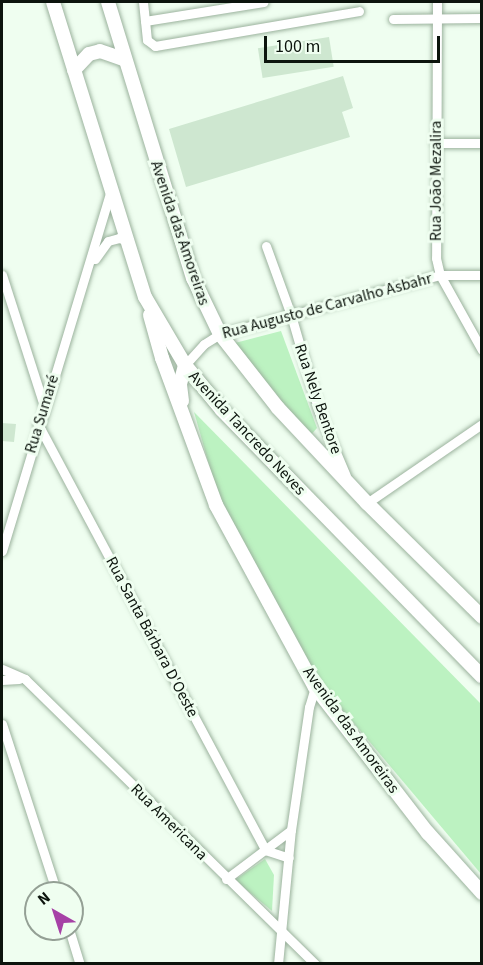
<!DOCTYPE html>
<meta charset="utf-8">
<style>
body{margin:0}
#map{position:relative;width:483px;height:965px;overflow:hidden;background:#effef0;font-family:"Source Sans 3",sans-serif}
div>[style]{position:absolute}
.green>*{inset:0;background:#bcf2c1}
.building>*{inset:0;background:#cee7d0;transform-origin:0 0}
.roads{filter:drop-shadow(0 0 2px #9bb29d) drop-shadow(0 0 2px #9bb29d)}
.minor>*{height:9px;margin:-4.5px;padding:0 4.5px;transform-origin:4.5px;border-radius:4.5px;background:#fff}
.secondary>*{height:14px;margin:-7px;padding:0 7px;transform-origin:7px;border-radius:7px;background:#fff}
span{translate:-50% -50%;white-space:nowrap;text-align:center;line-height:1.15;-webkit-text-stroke:6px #effef0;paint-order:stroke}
.street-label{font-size:16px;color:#0c140d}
.frame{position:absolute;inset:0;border:3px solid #0c140d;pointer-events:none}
.north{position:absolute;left:24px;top:881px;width:60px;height:60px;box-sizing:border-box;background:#effef0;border:2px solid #94a095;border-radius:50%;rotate:321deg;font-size:16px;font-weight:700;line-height:24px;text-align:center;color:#0c140d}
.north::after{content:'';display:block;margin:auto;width:21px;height:27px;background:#a641a6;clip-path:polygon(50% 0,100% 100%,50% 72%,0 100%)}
.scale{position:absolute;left:264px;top:36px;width:176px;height:27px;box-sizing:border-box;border:3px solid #0c140d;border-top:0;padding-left:8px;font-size:18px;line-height:21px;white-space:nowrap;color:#0c140d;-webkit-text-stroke:4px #effef0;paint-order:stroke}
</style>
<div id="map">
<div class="green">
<i style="clip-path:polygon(281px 331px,317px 428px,310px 436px,235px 343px)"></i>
<i style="clip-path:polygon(194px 412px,481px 704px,481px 874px,315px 677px,220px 503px)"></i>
<i style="clip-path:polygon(265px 859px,274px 875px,272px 911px,235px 880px)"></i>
</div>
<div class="building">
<i style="left:329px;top:37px;width:30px;height:72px;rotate:81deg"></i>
<i style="clip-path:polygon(343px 76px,353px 108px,342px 112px,350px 137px,186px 187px,169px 129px)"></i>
<i style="clip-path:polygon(2px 423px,16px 424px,14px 442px,2px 441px)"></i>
</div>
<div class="roads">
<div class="minor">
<i style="left:143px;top:2px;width:38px;rotate:84deg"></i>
<i style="left:147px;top:40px;width:10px;rotate:37deg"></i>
<i style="left:155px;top:46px;width:207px;rotate:-9.7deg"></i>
<i style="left:437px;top:2px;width:256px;rotate:90.2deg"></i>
<i style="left:436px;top:258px;width:17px;rotate:77deg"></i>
<i style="left:440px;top:275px;width:86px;rotate:60.8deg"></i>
<i style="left:393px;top:19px;width:89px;rotate:-0.6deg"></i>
<i style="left:145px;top:21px;width:120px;rotate:-9.1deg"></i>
<i style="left:435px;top:143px;width:47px"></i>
<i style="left:266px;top:246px;width:73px;rotate:70.1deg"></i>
<i style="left:291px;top:315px;width:101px;rotate:73.9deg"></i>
<i style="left:319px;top:412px;width:69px;rotate:67.1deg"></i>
<i style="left:95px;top:259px;width:22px;rotate:-54deg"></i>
<i style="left:108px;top:241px;width:11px;rotate:-15deg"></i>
<i style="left:119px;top:238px;width:10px;rotate:17deg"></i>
<i style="left:2px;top:275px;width:138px;rotate:72.2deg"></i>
<i style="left:185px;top:365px;width:28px;rotate:-48deg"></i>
<i style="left:204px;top:344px;width:19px;rotate:-32deg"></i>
<i style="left:220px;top:334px;width:228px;rotate:-15deg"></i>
<i style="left:440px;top:275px;width:42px"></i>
<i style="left:38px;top:424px;width:483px;rotate:61.9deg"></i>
<i style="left:367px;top:503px;width:140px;rotate:-34.5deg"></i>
<i style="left:2px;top:551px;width:378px;rotate:-73.2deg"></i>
<i style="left:2px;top:669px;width:25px;rotate:23deg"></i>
<i style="left:25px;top:679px;width:407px;rotate:44.5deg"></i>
<i style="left:2px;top:680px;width:17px;rotate:-3deg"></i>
<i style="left:2px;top:724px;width:178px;rotate:72deg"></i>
<i style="left:265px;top:850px;width:25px;rotate:18deg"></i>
<i style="left:226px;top:879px;width:81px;rotate:-37deg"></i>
<i style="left:69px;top:929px;width:37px;rotate:73deg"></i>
<i style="left:278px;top:964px;width:135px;rotate:-84.5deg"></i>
<i style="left:291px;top:830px;width:124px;rotate:-81.7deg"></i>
<i style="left:309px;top:707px;width:21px;rotate:-73deg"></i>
</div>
<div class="secondary">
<i style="left:53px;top:2px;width:309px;rotate:72.7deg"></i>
<i style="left:145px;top:297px;width:79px;rotate:59.5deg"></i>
<i style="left:185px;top:365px;width:58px;rotate:50.6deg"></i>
<i style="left:222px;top:410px;width:372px;rotate:45.7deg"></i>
<i style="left:108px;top:2px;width:289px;rotate:72.9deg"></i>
<i style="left:193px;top:278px;width:62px;rotate:64.3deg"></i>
<i style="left:220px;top:334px;width:94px;rotate:51.9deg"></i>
<i style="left:278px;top:408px;width:130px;rotate:46.9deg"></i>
<i style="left:367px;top:503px;width:162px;rotate:44.7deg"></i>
<i style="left:74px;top:70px;width:22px;rotate:-47deg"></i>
<i style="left:89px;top:54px;width:11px;rotate:-15deg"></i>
<i style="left:100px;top:51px;width:24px;rotate:19deg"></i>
<i style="left:150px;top:315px;width:45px;rotate:74.4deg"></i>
<i style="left:162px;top:358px;width:157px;rotate:69.8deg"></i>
<i style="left:216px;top:505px;width:207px;rotate:61.5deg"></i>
<i style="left:315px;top:687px;width:185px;rotate:52.3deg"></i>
<i style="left:428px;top:833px;width:81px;rotate:48deg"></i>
<i style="left:182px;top:401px;width:17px;rotate:-97deg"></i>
<i style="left:180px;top:384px;width:20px;rotate:-75deg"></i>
</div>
</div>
<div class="street-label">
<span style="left:436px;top:181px;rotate:-90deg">Rua João Mezalira</span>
<span style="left:180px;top:233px;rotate:71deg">Avenida das Amoreiras</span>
<span style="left:327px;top:306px;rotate:-15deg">Rua Augusto de Carvalho Asbahr</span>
<span style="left:318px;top:399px;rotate:71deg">Rua Nely Bentore</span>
<span style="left:42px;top:414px;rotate:-73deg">Rua Sumaré</span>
<span style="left:247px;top:433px;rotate:47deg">Avenida Tancredo Neves</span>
<span style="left:152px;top:637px;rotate:62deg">Rua Santa Bárbara D'Oeste</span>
<span style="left:351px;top:730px;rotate:54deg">Avenida das Amoreiras</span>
<span style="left:169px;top:822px;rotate:45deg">Rua Americana</span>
</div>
<div class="frame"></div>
<div class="north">N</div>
<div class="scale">100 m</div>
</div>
